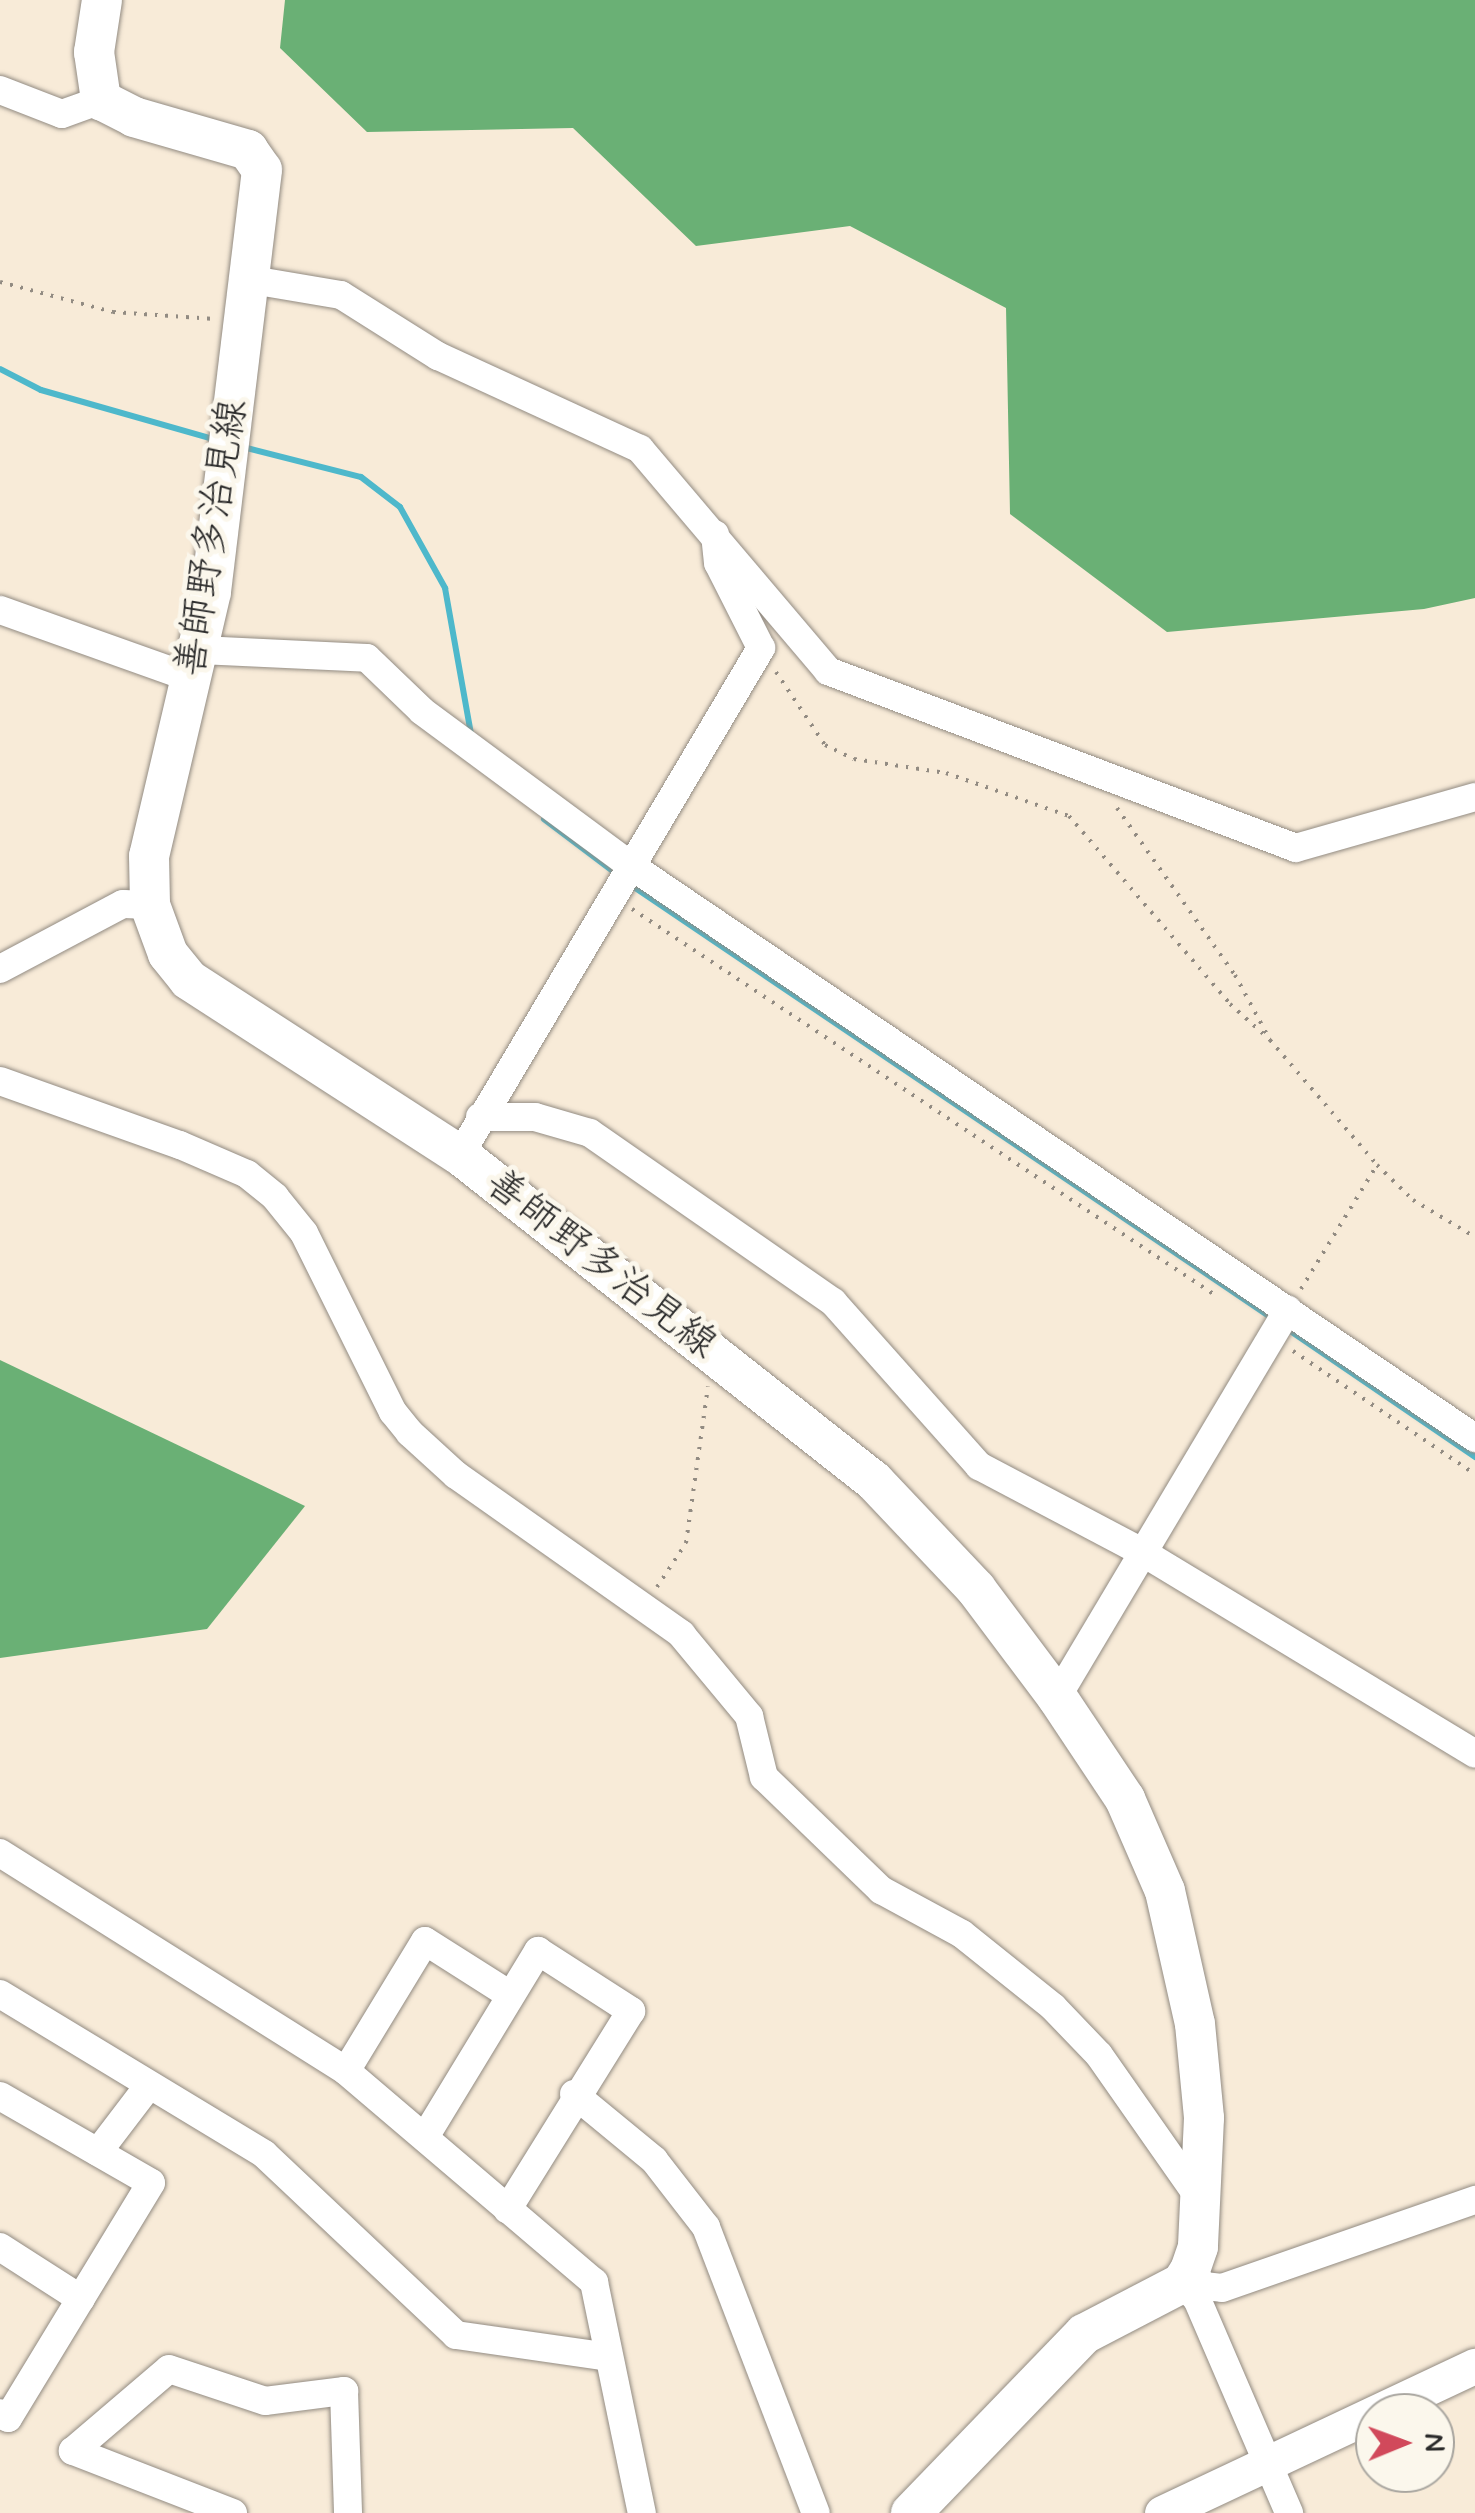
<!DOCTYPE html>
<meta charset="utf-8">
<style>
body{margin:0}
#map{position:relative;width:1475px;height:2513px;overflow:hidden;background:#f8ebd8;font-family:Mynerve,"Klee One",sans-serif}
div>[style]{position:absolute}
.forest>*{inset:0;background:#6ab075}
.stream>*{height:6px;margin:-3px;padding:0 3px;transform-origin:3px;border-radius:3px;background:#4eb8cb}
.path>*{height:4px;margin-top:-2px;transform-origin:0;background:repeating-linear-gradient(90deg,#928b82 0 2.5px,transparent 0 10.5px)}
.roads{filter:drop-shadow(0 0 2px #928b82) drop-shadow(0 0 2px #928b82)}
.minor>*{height:28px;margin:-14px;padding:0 14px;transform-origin:14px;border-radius:14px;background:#fff}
.tertiary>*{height:35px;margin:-17.5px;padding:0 17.5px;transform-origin:17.5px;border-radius:17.5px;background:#fff}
.secondary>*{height:40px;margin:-20px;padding:0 20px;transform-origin:20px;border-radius:20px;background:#fff}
span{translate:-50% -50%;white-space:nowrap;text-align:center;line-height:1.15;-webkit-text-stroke:10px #fbf7ec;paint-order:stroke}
.street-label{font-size:40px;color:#2b2b2b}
.north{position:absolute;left:1355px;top:2393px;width:100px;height:100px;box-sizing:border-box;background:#fbf7ec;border:2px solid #a8a59f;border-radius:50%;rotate:89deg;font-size:28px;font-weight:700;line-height:40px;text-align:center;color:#2b2b2b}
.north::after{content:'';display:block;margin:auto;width:35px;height:45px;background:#d1495b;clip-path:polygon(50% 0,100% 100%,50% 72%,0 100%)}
</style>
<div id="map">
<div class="forest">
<i style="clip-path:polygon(285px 0,1475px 0,1475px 598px,1424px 609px,1167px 632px,1010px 514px,1006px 308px,850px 226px,696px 246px,573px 128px,367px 132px,280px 48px)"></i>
<i style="clip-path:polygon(0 1360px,305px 1506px,207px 1629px,0 1658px)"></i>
</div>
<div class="stream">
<i style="left:0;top:369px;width:46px;rotate:27.1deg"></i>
<i style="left:41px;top:390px;width:183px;rotate:15.9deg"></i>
<i style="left:243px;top:447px;width:122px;rotate:14.3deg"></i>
<i style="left:361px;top:477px;width:49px;rotate:37.6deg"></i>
<i style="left:400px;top:507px;width:93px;rotate:60.9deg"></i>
<i style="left:445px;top:588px;width:148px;rotate:79.9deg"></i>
<i style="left:544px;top:819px;width:93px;rotate:37.1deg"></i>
<i style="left:628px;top:883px;width:777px;rotate:34.04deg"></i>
<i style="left:1286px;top:1328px;width:229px;rotate:34.3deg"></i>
</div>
<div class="path">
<i style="left:0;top:282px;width:117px;rotate:14.9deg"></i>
<i style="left:113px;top:312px;width:102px;rotate:3.9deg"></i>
<i style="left:776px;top:672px;width:88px;rotate:56.1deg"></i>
<i style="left:825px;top:745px;width:32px;rotate:26deg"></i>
<i style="left:854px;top:759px;width:93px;rotate:8.7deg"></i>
<i style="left:946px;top:773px;width:130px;rotate:19.3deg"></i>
<i style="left:1069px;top:816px;width:248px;rotate:49.4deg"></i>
<i style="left:1230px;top:1004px;width:54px;rotate:42deg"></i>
<i style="left:1117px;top:808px;width:204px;rotate:54.8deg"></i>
<i style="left:1235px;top:975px;width:74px;rotate:61.7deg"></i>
<i style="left:1270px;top:1040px;width:165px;rotate:49.4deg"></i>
<i style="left:1377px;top:1165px;width:50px;rotate:44.2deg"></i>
<i style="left:1413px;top:1200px;width:72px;rotate:30.8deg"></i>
<i style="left:632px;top:909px;width:696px;rotate:33.51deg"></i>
<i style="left:1301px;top:1289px;width:145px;rotate:-58.5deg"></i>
<i style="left:1293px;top:1351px;width:220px;rotate:34.1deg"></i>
<i style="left:657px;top:1587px;width:53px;rotate:-56.6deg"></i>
<i style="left:686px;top:1543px;width:158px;rotate:-82deg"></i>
</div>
<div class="roads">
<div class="minor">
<i style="left:0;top:90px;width:66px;rotate:21.2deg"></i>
<i style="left:62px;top:114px;width:41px;rotate:-19.7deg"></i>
<i style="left:252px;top:280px;width:90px;rotate:9.6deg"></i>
<i style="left:341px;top:295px;width:115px;rotate:32.2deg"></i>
<i style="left:438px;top:356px;width:222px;rotate:24.7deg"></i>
<i style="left:640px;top:449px;width:291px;rotate:49.7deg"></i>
<i style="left:828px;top:671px;width:500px;rotate:20.72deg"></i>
<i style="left:1296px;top:848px;width:186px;rotate:-15.9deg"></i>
<i style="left:0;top:610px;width:203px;rotate:19.6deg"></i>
<i style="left:200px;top:650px;width:167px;rotate:2.7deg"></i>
<i style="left:367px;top:658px;width:76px;rotate:43.9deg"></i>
<i style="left:422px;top:711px;width:259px;rotate:36.5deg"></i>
<i style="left:630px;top:865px;width:1021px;rotate:34.14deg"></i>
<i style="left:0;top:969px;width:139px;rotate:-27.9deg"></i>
<i style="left:123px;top:904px;width:27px;rotate:2deg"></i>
<i style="left:0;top:1081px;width:191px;rotate:19.6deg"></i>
<i style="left:180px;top:1145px;width:73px;rotate:23.4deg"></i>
<i style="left:247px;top:1174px;width:36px;rotate:39deg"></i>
<i style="left:275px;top:1197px;width:46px;rotate:51.1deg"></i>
<i style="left:304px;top:1233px;width:200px;rotate:63.6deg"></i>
<i style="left:393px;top:1412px;width:27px;rotate:51deg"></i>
<i style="left:410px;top:1433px;width:62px;rotate:42.4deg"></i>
<i style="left:456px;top:1475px;width:276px;rotate:35.2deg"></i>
<i style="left:681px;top:1634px;width:107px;rotate:50.3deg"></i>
<i style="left:749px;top:1716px;width:63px;rotate:76.2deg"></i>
<i style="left:764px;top:1777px;width:163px;rotate:44deg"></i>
<i style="left:881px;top:1890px;width:92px;rotate:28.5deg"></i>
<i style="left:962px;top:1934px;width:117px;rotate:38.7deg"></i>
<i style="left:1053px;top:2007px;width:66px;rotate:46.2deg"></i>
<i style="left:1099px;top:2055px;width:171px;rotate:55deg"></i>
<i style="left:480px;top:1117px;width:55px"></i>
<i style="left:535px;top:1117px;width:57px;rotate:16.2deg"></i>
<i style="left:590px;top:1133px;width:296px;rotate:34.8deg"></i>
<i style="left:833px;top:1302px;width:220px;rotate:48.3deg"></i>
<i style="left:979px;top:1466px;width:184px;rotate:27.8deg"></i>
<i style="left:1142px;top:1552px;width:389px;rotate:31.2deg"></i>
<i style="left:460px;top:1155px;width:590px;rotate:-59.3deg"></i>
<i style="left:761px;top:648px;width:95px;rotate:-116.8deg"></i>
<i style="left:718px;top:563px;width:29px;rotate:-96deg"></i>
<i style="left:1057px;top:1697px;width:451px;rotate:-59.2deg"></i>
<i style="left:0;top:1853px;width:409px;rotate:32.2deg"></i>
<i style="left:346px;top:2071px;width:326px;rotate:40.4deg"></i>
<i style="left:594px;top:2282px;width:236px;rotate:78.3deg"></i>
<i style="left:0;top:1994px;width:309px;rotate:31.2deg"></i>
<i style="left:264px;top:2154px;width:264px;rotate:43.3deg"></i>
<i style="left:456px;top:2335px;width:154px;rotate:8.2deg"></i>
<i style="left:346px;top:2071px;width:152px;rotate:-58.7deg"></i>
<i style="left:425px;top:1941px;width:101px;rotate:32.4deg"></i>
<i style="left:574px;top:2094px;width:104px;rotate:39.5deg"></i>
<i style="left:654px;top:2160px;width:85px;rotate:52.2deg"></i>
<i style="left:706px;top:2227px;width:306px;rotate:69deg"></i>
<i style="left:0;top:2096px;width:174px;rotate:29.9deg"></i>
<i style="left:151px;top:2183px;width:275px;rotate:121.3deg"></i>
<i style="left:8px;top:2418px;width:9px;rotate:-148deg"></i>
<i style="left:425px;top:2137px;width:218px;rotate:-58.7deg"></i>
<i style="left:538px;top:1951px;width:111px;rotate:32.8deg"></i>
<i style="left:631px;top:2011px;width:234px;rotate:121.9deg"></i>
<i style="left:98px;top:2152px;width:84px;rotate:-52.7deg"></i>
<i style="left:0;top:2247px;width:96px;rotate:32.7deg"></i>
<i style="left:1190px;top:2270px;width:21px;rotate:49deg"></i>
<i style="left:1204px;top:2286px;width:18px;rotate:6deg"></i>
<i style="left:1222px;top:2288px;width:268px;rotate:-19.2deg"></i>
<i style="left:1182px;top:2283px;width:22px;rotate:47deg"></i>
<i style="left:1197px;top:2299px;width:233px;rotate:66.7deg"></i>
<i style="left:233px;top:2513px;width:172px;rotate:-158.8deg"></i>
<i style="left:73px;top:2451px;width:126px;rotate:-40.5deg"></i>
<i style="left:169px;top:2369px;width:101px;rotate:18.4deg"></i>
<i style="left:265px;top:2401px;width:80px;rotate:-7.2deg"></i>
<i style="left:344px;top:2391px;width:122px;rotate:88.1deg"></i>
</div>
<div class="tertiary">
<i style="left:1162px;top:2513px;width:346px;rotate:-25.2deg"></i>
</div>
<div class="secondary">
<i style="left:102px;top:0;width:53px;rotate:98.7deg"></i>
<i style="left:94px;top:52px;width:49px;rotate:81.7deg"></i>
<i style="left:101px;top:100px;width:37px;rotate:27deg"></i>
<i style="left:134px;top:117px;width:119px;rotate:16.1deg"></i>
<i style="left:248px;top:150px;width:24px;rotate:55deg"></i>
<i style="left:262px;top:170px;width:425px;rotate:96.9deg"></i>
<i style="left:211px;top:592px;width:271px;rotate:103.2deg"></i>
<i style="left:149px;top:856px;width:49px;rotate:88.8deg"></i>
<i style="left:150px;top:905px;width:52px;rotate:69.8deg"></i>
<i style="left:168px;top:954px;width:33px;rotate:51deg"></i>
<i style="left:189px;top:980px;width:323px;rotate:32.9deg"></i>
<i style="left:460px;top:1155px;width:527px;rotate:38.22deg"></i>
<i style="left:874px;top:1481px;width:149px;rotate:46.6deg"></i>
<i style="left:976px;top:1589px;width:135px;rotate:53.1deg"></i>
<i style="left:1057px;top:1697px;width:123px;rotate:56.3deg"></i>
<i style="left:1125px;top:1799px;width:100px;rotate:66.5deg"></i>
<i style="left:1165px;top:1891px;width:136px;rotate:77.3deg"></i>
<i style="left:1195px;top:2024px;width:94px;rotate:84.5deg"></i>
<i style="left:1204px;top:2118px;width:129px;rotate:92.7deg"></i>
<i style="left:1198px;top:2247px;width:24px;rotate:109deg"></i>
<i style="left:1190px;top:2270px;width:15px;rotate:122deg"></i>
<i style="left:1182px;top:2283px;width:110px;rotate:152.5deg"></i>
<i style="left:1084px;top:2334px;width:249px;rotate:134deg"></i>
</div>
</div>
<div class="street-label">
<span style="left:212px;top:538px;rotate:-81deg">善師野多治見線</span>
<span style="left:601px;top:1264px;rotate:38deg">善師野多治見線</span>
</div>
<div class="north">N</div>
</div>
